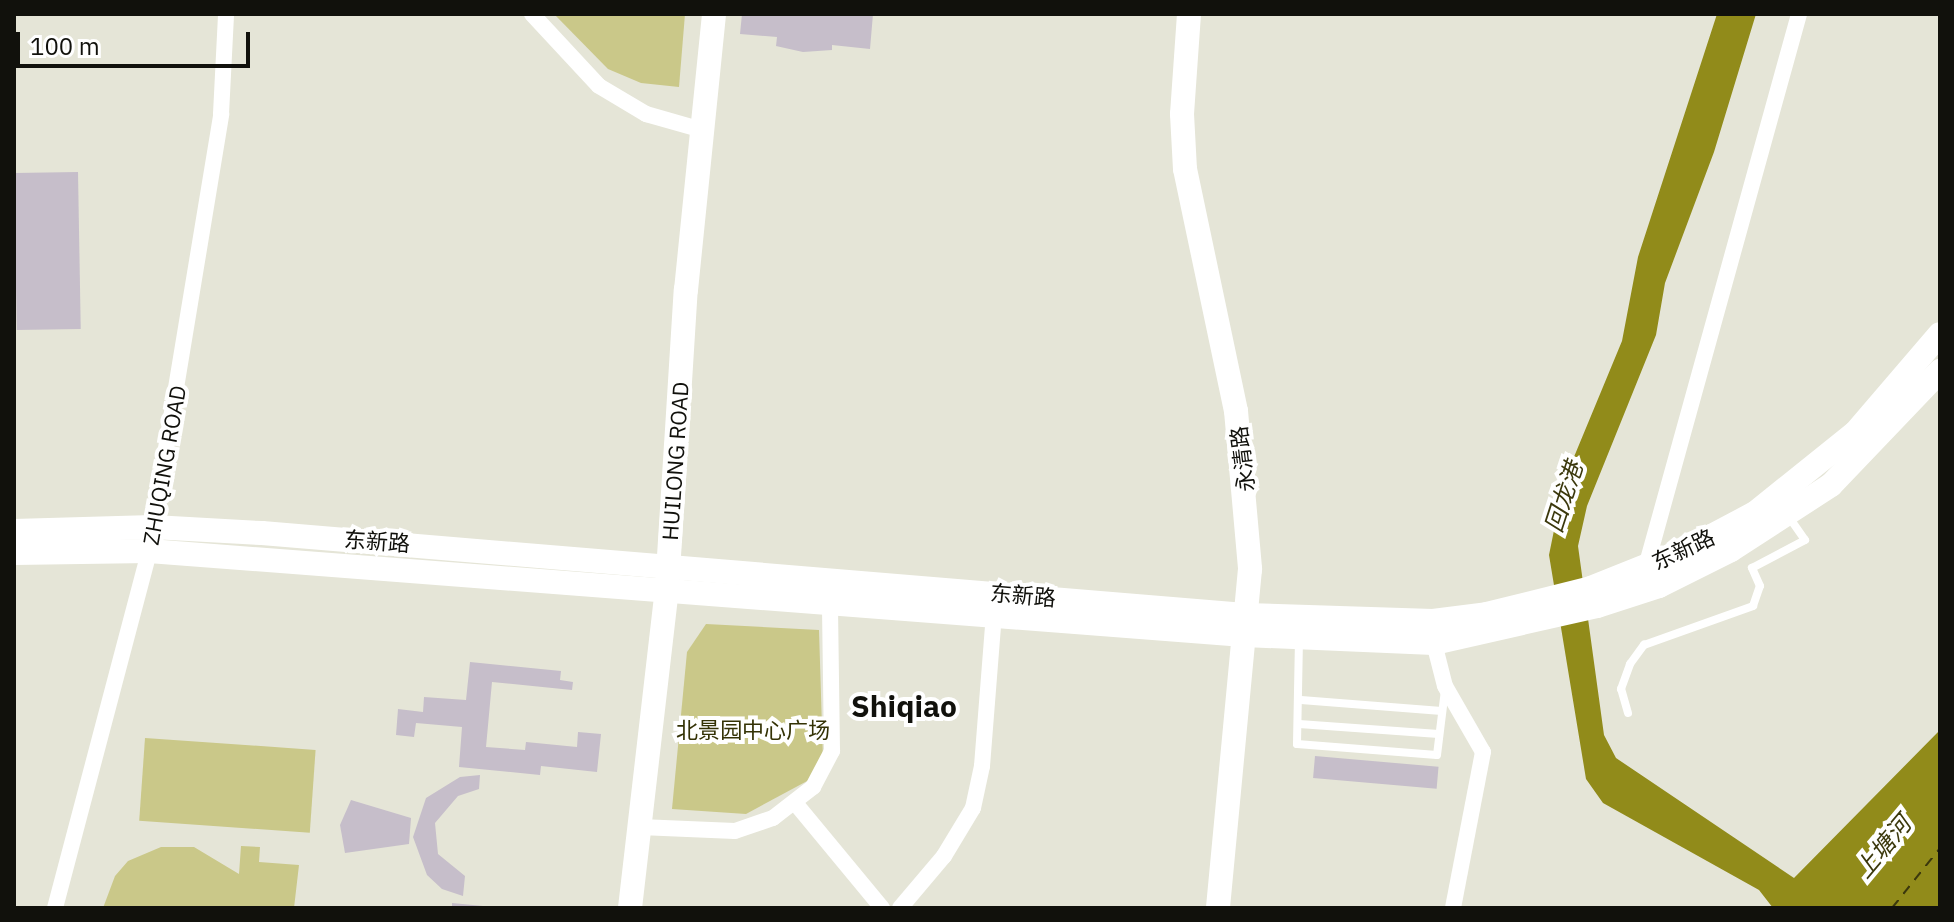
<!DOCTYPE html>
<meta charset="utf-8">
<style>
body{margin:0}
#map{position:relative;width:1954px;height:922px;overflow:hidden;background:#e5e5d7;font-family:"IBM Plex Sans","Noto Sans SC",sans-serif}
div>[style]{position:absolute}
.green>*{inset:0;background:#cac889;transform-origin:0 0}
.water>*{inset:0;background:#918b1a}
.ferry>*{height:2px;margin-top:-1px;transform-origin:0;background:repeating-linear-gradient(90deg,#3b380c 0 10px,transparent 0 18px)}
.building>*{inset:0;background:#c6beca;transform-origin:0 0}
.lane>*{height:8px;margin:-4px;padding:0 4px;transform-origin:4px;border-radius:4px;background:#fff}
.street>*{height:16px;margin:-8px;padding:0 8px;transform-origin:8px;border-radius:8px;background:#fff}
.secondary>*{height:24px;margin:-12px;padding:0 12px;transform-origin:12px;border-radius:12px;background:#fff}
span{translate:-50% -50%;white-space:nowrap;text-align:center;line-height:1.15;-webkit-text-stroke:8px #fff;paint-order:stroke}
.street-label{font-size:22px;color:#11110c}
.park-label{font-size:22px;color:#343205}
.water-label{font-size:24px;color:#3b380c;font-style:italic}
.district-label{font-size:30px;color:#11110c;font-weight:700}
.frame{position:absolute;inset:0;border:16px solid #11110c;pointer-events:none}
.scale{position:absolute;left:16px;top:32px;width:234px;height:36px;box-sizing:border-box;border:4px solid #11110c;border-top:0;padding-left:10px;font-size:24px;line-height:28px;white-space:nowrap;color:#11110c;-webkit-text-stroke:6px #fff;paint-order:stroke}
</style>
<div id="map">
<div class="green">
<i style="clip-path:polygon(554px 14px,685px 14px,679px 87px,641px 83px,608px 69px)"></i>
<i style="clip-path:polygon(706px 624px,819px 630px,823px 760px,809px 780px,746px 814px,672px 809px,687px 652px)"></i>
<i style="left:145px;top:738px;width:171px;height:83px;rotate:4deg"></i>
<i style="clip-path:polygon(241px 846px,260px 847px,259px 862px,299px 865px,294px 908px,103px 908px,115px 876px,128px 861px,161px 847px,194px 847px,239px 874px)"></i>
</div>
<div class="water">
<i style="clip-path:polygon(1717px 14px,1756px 14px,1714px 152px,1665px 283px,1656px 335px,1587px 506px,1578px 546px,1604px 735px,1616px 758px,1794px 878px,1940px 730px,1940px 908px,1773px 908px,1759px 890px,1603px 803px,1586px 779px,1549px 555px,1564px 481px,1622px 341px,1638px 257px)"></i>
</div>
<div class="ferry">
<i style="left:1892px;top:908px;width:77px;rotate:-51.3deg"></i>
</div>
<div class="building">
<i style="clip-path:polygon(742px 14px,873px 14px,870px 49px,832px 45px,832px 50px,803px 52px,776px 46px,777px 37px,740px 34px)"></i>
<i style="left:78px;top:172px;width:157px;height:64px;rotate:89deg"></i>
<i style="clip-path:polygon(470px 662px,561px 671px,560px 680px,573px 682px,572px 690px,492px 682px,486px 747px,525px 750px,526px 742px,577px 747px,578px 732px,601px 734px,597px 772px,541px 766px,540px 775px,459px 767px,462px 727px,416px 723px,414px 737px,396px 735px,398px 709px,423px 712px,424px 697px,466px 700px)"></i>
<i style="left:1315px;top:756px;width:124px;height:22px;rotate:5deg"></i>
<i style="clip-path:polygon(480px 775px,479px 789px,458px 796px,435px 823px,438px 854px,465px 876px,463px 896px,442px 889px,427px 875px,413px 837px,426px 798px,460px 777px)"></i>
<i style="clip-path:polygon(351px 800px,411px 818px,409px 844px,345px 853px,340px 825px)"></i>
<i style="clip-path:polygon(452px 903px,483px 906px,483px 908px,452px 908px)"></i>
</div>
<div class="lane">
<i style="left:1299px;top:639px;width:105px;rotate:91.1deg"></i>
<i style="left:1297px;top:744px;width:140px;rotate:4.5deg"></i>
<i style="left:1437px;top:755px;width:65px;rotate:-83deg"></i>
<i style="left:1301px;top:700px;width:141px;rotate:4.5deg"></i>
<i style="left:1628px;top:713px;width:25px;rotate:-106deg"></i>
<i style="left:1621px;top:689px;width:27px;rotate:-70deg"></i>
<i style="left:1630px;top:664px;width:24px;rotate:-54deg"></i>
<i style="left:1644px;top:645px;width:116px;rotate:-19.7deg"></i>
<i style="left:1753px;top:606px;width:21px;rotate:-71deg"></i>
<i style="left:1760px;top:586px;width:20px;rotate:-114deg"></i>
<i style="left:1752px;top:568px;width:60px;rotate:-27.8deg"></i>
<i style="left:1805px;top:540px;width:28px;rotate:-125deg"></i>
<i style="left:1299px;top:724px;width:140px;rotate:4.1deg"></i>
</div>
<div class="street">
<i style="left:532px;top:14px;width:98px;rotate:47.1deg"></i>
<i style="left:599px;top:86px;width:55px;rotate:30.8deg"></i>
<i style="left:646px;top:114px;width:58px;rotate:15.9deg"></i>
<i style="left:1646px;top:567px;width:574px;rotate:-74.53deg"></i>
<i style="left:1434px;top:643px;width:44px;rotate:75.7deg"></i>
<i style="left:1445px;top:686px;width:76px;rotate:60.1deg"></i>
<i style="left:1483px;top:752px;width:159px;rotate:100.9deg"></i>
<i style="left:796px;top:804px;width:135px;rotate:50.4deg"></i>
<i style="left:640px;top:827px;width:95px;rotate:2.4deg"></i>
<i style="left:735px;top:831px;width:40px;rotate:-18.9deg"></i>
<i style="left:773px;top:818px;width:51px;rotate:-37.8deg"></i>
<i style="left:813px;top:787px;width:41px;rotate:-62.2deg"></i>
<i style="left:832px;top:751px;width:150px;rotate:-90.8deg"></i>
<i style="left:55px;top:908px;width:369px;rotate:-75.2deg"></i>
<i style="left:149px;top:551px;width:443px;rotate:-80.6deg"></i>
<i style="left:221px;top:114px;width:100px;rotate:-87.1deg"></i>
<i style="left:900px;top:908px;width:68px;rotate:-49.8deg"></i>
<i style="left:944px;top:856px;width:56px;rotate:-58.9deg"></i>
<i style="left:973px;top:808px;width:43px;rotate:-77.9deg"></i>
<i style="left:982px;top:766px;width:151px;rotate:-85.5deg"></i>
</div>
<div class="secondary">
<i style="left:1189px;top:14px;width:100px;rotate:94deg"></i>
<i style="left:1182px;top:114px;width:55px;rotate:86.9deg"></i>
<i style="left:1185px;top:169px;width:247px;rotate:78.1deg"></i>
<i style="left:1236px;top:411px;width:159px;rotate:84.9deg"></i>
<i style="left:1250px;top:569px;width:341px;rotate:95.4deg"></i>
<i style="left:14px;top:531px;width:139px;rotate:-1.6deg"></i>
<i style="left:153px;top:527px;width:109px;rotate:3.2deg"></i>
<i style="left:262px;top:533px;width:986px;rotate:4.77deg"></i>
<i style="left:1245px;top:615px;width:188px;rotate:1.8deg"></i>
<i style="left:1433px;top:621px;width:54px;rotate:-7.4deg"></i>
<i style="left:1487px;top:614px;width:107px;rotate:-14deg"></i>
<i style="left:1591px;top:588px;width:99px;rotate:-21.9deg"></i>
<i style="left:1683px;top:551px;width:81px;rotate:-27.8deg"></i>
<i style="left:1755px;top:513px;width:128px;rotate:-38.7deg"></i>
<i style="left:1855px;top:433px;width:130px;rotate:-49.4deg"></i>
<i style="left:14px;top:553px;width:135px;rotate:-0.8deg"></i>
<i style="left:149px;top:551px;width:1098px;rotate:4.39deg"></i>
<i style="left:1244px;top:635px;width:190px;rotate:2.4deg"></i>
<i style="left:1434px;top:643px;width:167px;rotate:-12.8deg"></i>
<i style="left:1597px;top:606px;width:65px;rotate:-17.9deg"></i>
<i style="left:1659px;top:586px;width:80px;rotate:-26.6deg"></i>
<i style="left:1731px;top:550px;width:119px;rotate:-33deg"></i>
<i style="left:1831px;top:485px;width:158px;rotate:-46.3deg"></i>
<i style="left:630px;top:908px;width:322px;rotate:-83.4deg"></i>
<i style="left:667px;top:588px;width:299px;rotate:-86.4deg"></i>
<i style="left:686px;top:290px;width:277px;rotate:-84.2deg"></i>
</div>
<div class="street-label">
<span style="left:1242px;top:459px;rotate:-97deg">永清路</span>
<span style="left:675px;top:461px;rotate:-86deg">HUILONG ROAD</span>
<span style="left:164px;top:465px;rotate:-80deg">ZHUQING ROAD</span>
<span style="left:377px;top:541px;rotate:4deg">东新路</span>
<span style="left:1683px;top:549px;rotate:-25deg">东新路</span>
<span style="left:1023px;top:595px;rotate:5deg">东新路</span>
</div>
<div class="park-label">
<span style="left:753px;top:730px">北景园中心广场</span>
</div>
<div class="water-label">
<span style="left:1564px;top:497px;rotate:-72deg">回龙港</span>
<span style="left:1883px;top:847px;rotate:-50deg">上塘河</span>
</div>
<div class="district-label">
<span style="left:904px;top:706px">Shiqiao</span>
</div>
<div class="frame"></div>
<div class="scale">100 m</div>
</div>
